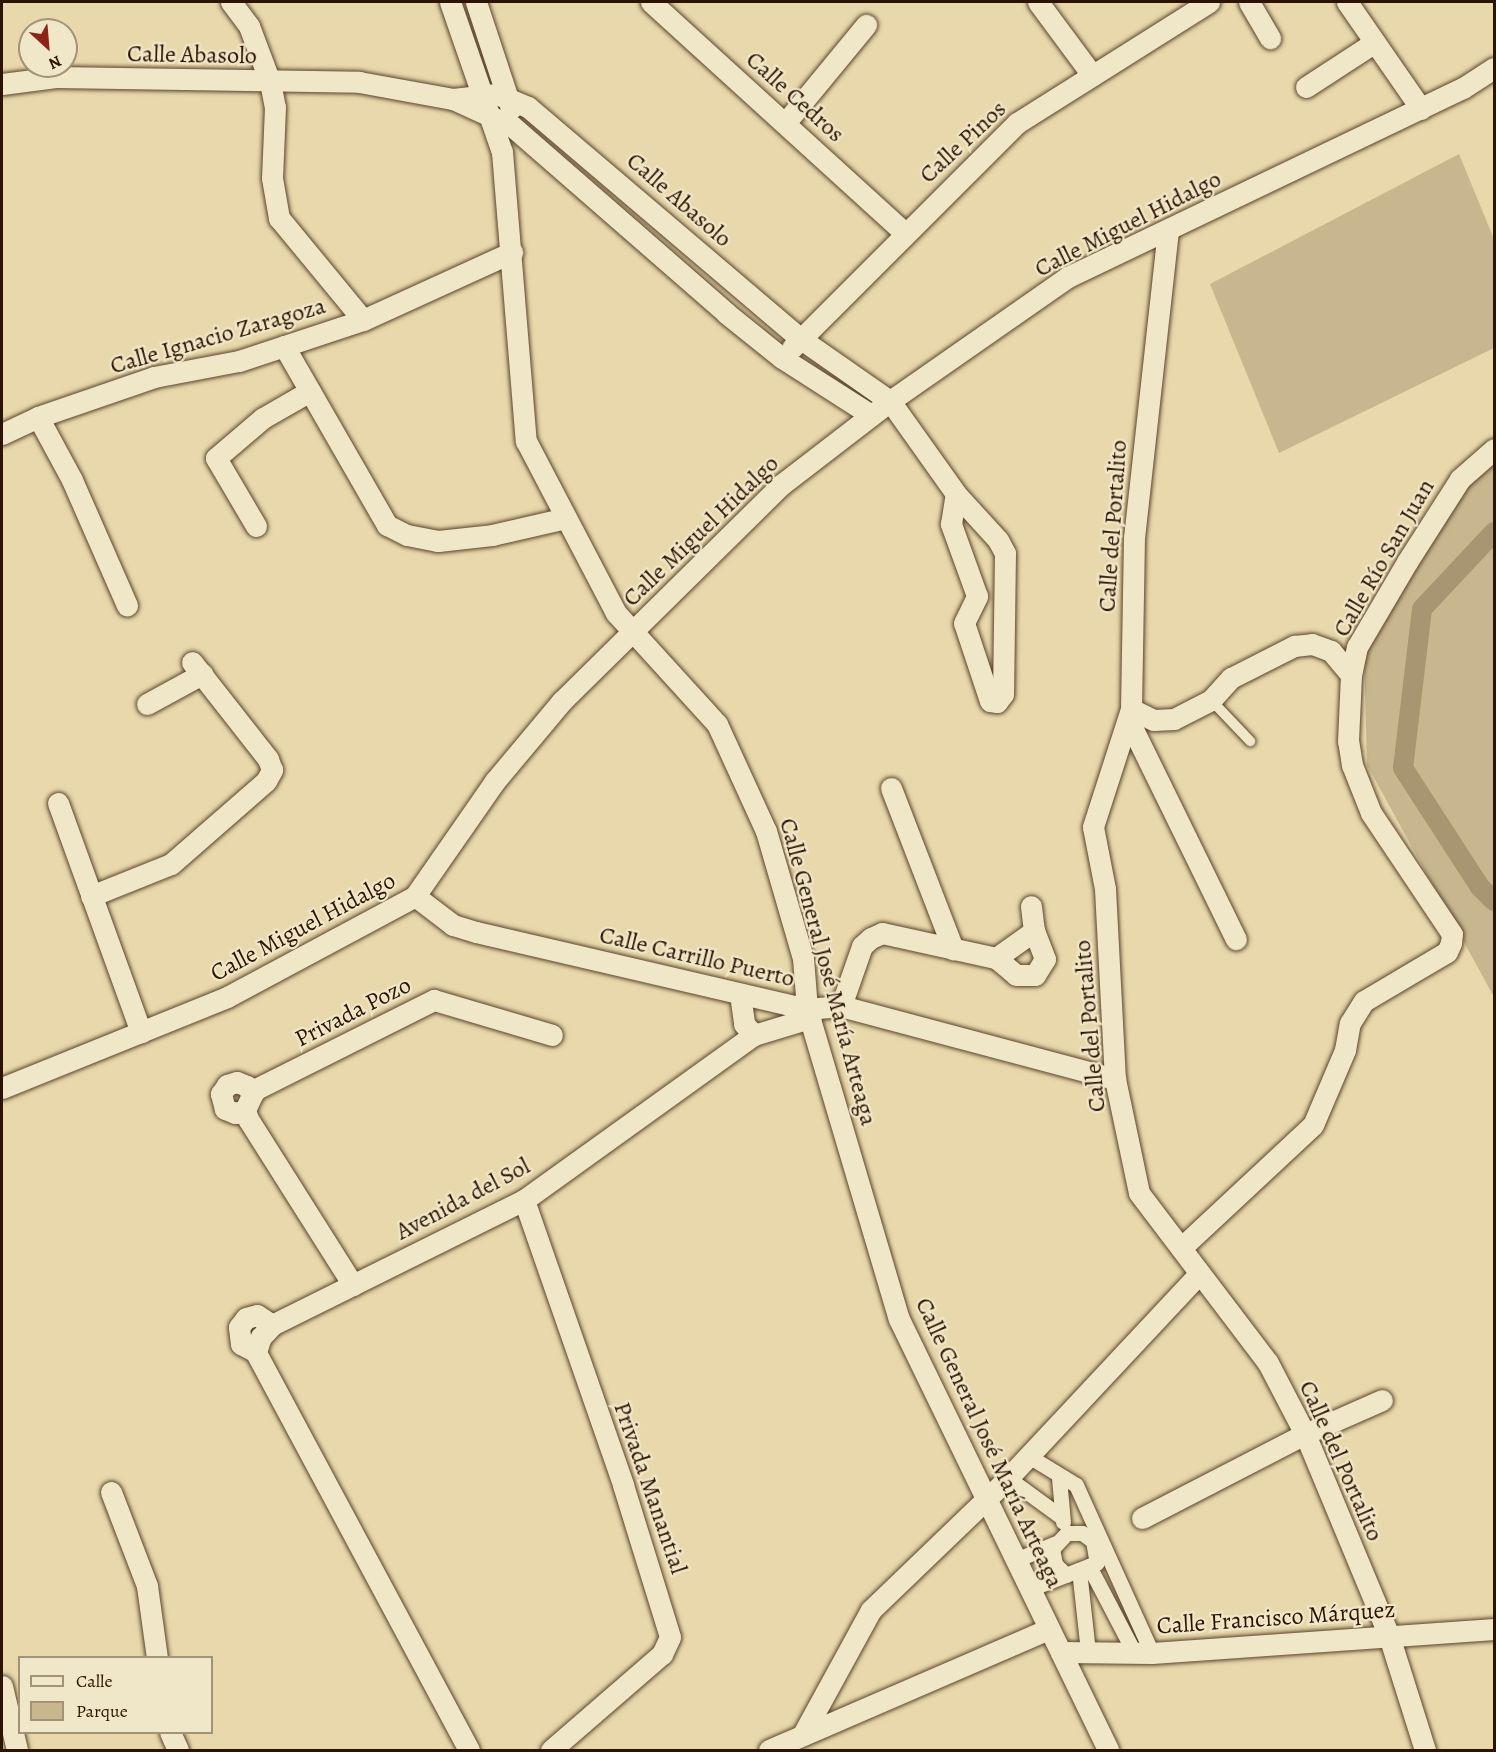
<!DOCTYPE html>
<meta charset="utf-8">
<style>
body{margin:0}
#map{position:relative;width:1496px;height:1752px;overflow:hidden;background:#e8d8ab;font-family:Alegreya,serif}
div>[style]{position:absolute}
.green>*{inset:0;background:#c8b78e}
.canal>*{height:20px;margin:-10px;padding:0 10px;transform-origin:10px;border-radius:10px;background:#a89571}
.roads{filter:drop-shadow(0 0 2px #5a442b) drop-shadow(0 0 2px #5a442b)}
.service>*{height:10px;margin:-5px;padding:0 5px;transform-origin:5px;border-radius:5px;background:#f0e6c8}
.pedestrian>*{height:15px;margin:-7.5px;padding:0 7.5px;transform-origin:7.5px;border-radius:7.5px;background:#f0e6c8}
.minor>*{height:21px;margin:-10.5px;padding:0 10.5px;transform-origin:10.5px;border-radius:10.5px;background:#f0e6c8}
span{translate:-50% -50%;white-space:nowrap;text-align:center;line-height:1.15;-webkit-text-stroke:4.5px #f0e6c8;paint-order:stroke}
.street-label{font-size:24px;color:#2b1300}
.frame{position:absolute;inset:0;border:3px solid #2b1300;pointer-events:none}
.legend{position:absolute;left:18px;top:1656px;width:195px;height:78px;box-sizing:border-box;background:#f0e6c8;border:2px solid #a19278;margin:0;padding:8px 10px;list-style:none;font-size:18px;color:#2b1300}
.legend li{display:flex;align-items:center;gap:12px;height:30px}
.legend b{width:30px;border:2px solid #a19278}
.north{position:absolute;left:18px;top:18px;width:60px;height:60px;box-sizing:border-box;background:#f0e6c8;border:2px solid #a19278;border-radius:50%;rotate:154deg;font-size:16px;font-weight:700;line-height:24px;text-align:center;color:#2b1300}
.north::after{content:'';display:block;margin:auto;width:21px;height:27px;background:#8f2418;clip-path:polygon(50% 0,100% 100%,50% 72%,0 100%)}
</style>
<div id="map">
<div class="green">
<i style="clip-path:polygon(1459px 154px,1494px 239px,1494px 348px,1279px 453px,1210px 284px)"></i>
<i style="clip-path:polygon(1494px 459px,1494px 997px,1367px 765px,1364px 649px,1464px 486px)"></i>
</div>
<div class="canal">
<i style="left:1494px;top:532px;width:105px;rotate:133.1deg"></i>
<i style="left:1422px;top:609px;width:160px;rotate:96.8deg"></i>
<i style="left:1403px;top:768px;width:142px;rotate:57.1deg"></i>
<i style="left:1480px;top:887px;width:20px;rotate:45deg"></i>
</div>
<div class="roads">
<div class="service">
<i style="left:1211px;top:700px;width:57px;rotate:46.4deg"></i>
</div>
<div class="pedestrian">
<i style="left:1027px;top:1455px;width:57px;rotate:31.5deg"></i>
<i style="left:1076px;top:1485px;width:184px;rotate:65.7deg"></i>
<i style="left:1008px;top:1478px;width:64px;rotate:36.2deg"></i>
<i style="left:1059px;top:1478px;width:44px;rotate:84.8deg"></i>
<i style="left:1016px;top:1560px;width:43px;rotate:-23deg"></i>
<i style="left:1089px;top:1566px;width:97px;rotate:62.4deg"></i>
<i style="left:1079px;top:1570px;width:82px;rotate:83.7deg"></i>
<i style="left:1066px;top:1575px;width:16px;rotate:-135deg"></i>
<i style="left:1055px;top:1564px;width:15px;rotate:-101deg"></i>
<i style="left:1052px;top:1549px;width:22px;rotate:-47deg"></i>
<i style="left:1067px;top:1533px;width:15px"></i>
<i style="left:1082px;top:1533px;width:14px;rotate:36deg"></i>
<i style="left:1093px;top:1541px;width:22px;rotate:80deg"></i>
<i style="left:1030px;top:1589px;width:71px;rotate:-21.5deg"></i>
</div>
<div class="minor">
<i style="left:231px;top:2px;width:30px;rotate:53deg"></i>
<i style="left:249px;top:26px;width:60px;rotate:69.4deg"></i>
<i style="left:270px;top:82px;width:25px;rotate:79deg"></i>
<i style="left:275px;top:107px;width:71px;rotate:92.4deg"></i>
<i style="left:272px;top:178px;width:41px;rotate:80.1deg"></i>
<i style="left:279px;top:218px;width:132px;rotate:50.5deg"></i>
<i style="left:450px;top:2px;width:159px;rotate:70.9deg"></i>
<i style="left:502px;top:152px;width:290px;rotate:85.3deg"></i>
<i style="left:526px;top:441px;width:194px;rotate:62.4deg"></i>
<i style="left:616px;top:613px;width:150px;rotate:47.7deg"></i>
<i style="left:717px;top:724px;width:118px;rotate:65.4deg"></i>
<i style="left:766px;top:831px;width:132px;rotate:73.8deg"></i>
<i style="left:803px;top:958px;width:51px;rotate:85.5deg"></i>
<i style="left:807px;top:1009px;width:323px;rotate:73.5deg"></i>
<i style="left:899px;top:1319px;width:479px;rotate:64.1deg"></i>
<i style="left:476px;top:2px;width:112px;rotate:71.7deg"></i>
<i style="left:651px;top:2px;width:342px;rotate:42.3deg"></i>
<i style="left:1038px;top:2px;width:91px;rotate:53.5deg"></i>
<i style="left:1249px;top:2px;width:42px;rotate:59.7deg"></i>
<i style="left:1347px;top:2px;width:130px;rotate:55.3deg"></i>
<i style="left:2px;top:84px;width:54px;rotate:-7.4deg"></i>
<i style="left:56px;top:77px;width:303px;rotate:0.9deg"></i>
<i style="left:359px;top:82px;width:96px;rotate:10.3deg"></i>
<i style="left:453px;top:99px;width:65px;rotate:24.6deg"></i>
<i style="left:512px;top:126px;width:284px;rotate:41.1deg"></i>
<i style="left:726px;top:313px;width:72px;rotate:38.8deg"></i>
<i style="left:782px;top:358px;width:106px;rotate:32.6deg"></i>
<i style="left:1306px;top:87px;width:82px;rotate:-33.1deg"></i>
<i style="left:453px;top:99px;width:44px;rotate:-6.5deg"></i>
<i style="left:497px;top:94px;width:34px;rotate:23deg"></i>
<i style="left:528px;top:107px;width:358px;rotate:40.4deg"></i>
<i style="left:801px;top:339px;width:108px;rotate:34.9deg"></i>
<i style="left:890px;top:401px;width:114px;rotate:54.6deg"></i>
<i style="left:956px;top:494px;width:62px;rotate:47.6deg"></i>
<i style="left:998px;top:540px;width:15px;rotate:62deg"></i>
<i style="left:1005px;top:553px;width:141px;rotate:90.8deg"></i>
<i style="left:1003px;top:694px;width:10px;rotate:127deg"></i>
<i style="left:997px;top:702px;width:7px;rotate:-172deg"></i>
<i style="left:990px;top:701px;width:82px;rotate:-108.4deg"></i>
<i style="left:964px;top:623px;width:30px;rotate:-64deg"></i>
<i style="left:977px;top:596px;width:77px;rotate:-109.9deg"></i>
<i style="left:951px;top:524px;width:30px;rotate:-81deg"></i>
<i style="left:786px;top:122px;width:126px;rotate:-50.5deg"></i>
<i style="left:1168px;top:230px;width:309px;rotate:96.3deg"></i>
<i style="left:1134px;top:537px;width:172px;rotate:91deg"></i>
<i style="left:1131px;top:709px;width:124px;rotate:107.9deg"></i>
<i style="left:1093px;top:827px;width:63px;rotate:79deg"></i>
<i style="left:1105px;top:889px;width:190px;rotate:87deg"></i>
<i style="left:1115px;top:1079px;width:116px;rotate:78.1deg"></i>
<i style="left:1139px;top:1193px;width:213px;rotate:52.8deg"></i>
<i style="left:1268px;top:1363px;width:80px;rotate:62.5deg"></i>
<i style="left:1305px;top:1434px;width:219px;rotate:67.4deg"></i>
<i style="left:1389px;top:1636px;width:120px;rotate:72.5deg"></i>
<i style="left:284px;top:346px;width:207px;rotate:60.1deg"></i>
<i style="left:387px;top:525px;width:22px;rotate:27deg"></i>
<i style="left:407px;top:535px;width:32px;rotate:11deg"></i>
<i style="left:438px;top:541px;width:54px;rotate:-6.3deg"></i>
<i style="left:492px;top:535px;width:76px;rotate:-12.9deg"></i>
<i style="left:792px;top:348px;width:318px;rotate:-45deg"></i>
<i style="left:1017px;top:123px;width:227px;rotate:-32.2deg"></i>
<i style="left:38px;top:417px;width:72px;rotate:61.6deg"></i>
<i style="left:72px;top:480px;width:137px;rotate:66.3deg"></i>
<i style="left:2px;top:434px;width:40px;rotate:-25deg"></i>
<i style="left:38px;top:417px;width:123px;rotate:-19deg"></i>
<i style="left:154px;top:377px;width:86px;rotate:-10.7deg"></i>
<i style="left:239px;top:361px;width:131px;rotate:-18.3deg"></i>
<i style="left:363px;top:320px;width:164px;rotate:-24.5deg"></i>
<i style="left:256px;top:526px;width:79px;rotate:-120.5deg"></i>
<i style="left:216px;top:458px;width:62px;rotate:-40.4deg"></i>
<i style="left:263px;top:418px;width:54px;rotate:-29.9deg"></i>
<i style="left:147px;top:704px;width:63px;rotate:-28.6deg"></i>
<i style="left:1131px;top:709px;width:25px;rotate:26deg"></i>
<i style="left:1154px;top:720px;width:20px;rotate:-3deg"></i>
<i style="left:1174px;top:719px;width:42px;rotate:-27.2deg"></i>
<i style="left:1211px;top:700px;width:30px;rotate:-48deg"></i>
<i style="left:1231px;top:678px;width:71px;rotate:-26.9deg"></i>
<i style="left:1294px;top:646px;width:18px;rotate:-6deg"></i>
<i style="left:1312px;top:644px;width:20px;rotate:20deg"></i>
<i style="left:1331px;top:651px;width:31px;rotate:50deg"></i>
<i style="left:1129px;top:721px;width:243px;rotate:63.9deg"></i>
<i style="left:891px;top:788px;width:173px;rotate:68.9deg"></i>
<i style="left:58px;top:803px;width:244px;rotate:70.1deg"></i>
<i style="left:91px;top:896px;width:86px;rotate:-21.8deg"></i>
<i style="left:171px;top:864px;width:126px;rotate:-41.1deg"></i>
<i style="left:266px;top:781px;width:13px;rotate:-61deg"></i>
<i style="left:272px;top:770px;width:12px;rotate:-110deg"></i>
<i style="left:268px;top:759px;width:123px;rotate:-128.1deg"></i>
<i style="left:415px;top:896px;width:48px;rotate:37.3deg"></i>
<i style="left:453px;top:925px;width:24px;rotate:17deg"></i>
<i style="left:476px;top:932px;width:340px;rotate:13.1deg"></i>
<i style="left:807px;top:1009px;width:34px;rotate:-5deg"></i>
<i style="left:841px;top:1006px;width:284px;rotate:14.9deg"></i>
<i style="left:996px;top:958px;width:26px;rotate:40deg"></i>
<i style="left:1016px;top:975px;width:19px"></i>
<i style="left:1035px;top:975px;width:19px;rotate:-58deg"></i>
<i style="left:1045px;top:959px;width:30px;rotate:-111deg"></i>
<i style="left:740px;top:994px;width:30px;rotate:82deg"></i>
<i style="left:744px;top:1024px;width:15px;rotate:48deg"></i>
<i style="left:841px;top:1006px;width:64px;rotate:-70.7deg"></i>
<i style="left:862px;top:946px;width:12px;rotate:-42deg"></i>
<i style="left:871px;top:938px;width:12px;rotate:-24deg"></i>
<i style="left:882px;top:933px;width:117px;rotate:12.4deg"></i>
<i style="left:996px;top:958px;width:47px;rotate:-35.4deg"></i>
<i style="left:1034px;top:931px;width:25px;rotate:-97deg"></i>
<i style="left:2px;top:1088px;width:243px;rotate:-22deg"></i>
<i style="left:227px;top:997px;width:213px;rotate:-28.2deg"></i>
<i style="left:415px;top:896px;width:140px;rotate:-55.2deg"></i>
<i style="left:495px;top:781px;width:104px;rotate:-50.1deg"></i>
<i style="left:562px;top:701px;width:308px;rotate:-44.6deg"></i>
<i style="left:781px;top:485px;width:138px;rotate:-37.6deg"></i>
<i style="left:890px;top:401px;width:217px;rotate:-34.9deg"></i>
<i style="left:1068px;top:277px;width:438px;rotate:-25.6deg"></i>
<i style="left:1463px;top:88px;width:37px;rotate:-33deg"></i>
<i style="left:245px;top:1110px;width:10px;rotate:163deg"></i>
<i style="left:235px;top:1113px;width:11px;rotate:-158deg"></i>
<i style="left:225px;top:1109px;width:16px;rotate:-105deg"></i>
<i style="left:221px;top:1094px;width:11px;rotate:-56deg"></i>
<i style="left:227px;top:1085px;width:10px;rotate:-17deg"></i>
<i style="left:237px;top:1082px;width:11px;rotate:22deg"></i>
<i style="left:247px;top:1086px;width:10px;rotate:61deg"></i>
<i style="left:524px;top:1200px;width:302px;rotate:70.8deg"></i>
<i style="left:623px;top:1485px;width:159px;rotate:72.8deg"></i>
<i style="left:670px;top:1637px;width:19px;rotate:115deg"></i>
<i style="left:662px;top:1654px;width:147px;rotate:139.1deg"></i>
<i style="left:1181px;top:1248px;width:180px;rotate:-43deg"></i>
<i style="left:1313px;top:1125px;width:82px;rotate:-66.9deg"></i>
<i style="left:1345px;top:1050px;width:27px;rotate:-80deg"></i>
<i style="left:1350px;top:1023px;width:26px;rotate:-58deg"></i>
<i style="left:1364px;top:1001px;width:96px;rotate:-30.6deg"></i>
<i style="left:1447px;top:952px;width:10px;rotate:-66deg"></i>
<i style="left:1451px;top:943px;width:9px;rotate:-84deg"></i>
<i style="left:1452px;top:934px;width:146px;rotate:-123.8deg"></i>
<i style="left:1371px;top:813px;width:52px;rotate:-111.6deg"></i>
<i style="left:1352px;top:765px;width:24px;rotate:-99deg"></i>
<i style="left:1348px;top:741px;width:66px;rotate:-87.4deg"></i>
<i style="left:1351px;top:675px;width:29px;rotate:-78deg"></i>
<i style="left:1357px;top:647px;width:99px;rotate:-59.5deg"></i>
<i style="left:1407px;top:562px;width:98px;rotate:-57.4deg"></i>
<i style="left:1460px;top:479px;width:45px;rotate:-41.4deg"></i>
<i style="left:353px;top:1285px;width:196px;rotate:-122.3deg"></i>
<i style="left:248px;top:1119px;width:9px;rotate:-108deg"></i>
<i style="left:245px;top:1110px;width:17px;rotate:-65deg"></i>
<i style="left:252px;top:1095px;width:7px;rotate:-56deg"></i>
<i style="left:256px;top:1089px;width:199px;rotate:-26.6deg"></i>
<i style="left:434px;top:1000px;width:123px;rotate:16.5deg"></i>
<i style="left:256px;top:1352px;width:17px;rotate:-152deg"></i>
<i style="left:241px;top:1344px;width:17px;rotate:-97deg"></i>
<i style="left:239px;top:1327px;width:11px;rotate:-52deg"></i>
<i style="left:246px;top:1318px;width:11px;rotate:-15deg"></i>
<i style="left:257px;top:1315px;width:18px;rotate:34deg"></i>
<i style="left:111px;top:1492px;width:101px;rotate:69deg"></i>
<i style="left:147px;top:1586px;width:73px;rotate:82.1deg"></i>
<i style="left:1142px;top:1518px;width:183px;rotate:-27.3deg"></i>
<i style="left:1305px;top:1434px;width:84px;rotate:-23.8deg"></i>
<i style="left:1061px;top:1652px;width:91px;rotate:0.6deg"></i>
<i style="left:1152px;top:1653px;width:343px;rotate:-4deg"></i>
<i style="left:2px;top:1686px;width:66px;rotate:76.8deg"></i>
<i style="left:170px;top:1732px;width:20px;rotate:66deg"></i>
<i style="left:803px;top:1734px;width:141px;rotate:-61.3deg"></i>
<i style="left:871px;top:1610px;width:190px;rotate:-43.9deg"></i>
<i style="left:1008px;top:1478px;width:279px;rotate:-46.9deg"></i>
<i style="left:469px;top:1750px;width:451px;rotate:-118.2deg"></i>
<i style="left:256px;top:1352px;width:16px;rotate:-72deg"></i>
<i style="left:261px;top:1337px;width:16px;rotate:-47deg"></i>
<i style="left:272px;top:1325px;width:281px;rotate:-26.4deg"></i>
<i style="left:524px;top:1200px;width:283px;rotate:-35.7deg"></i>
<i style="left:754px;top:1035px;width:59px;rotate:-16.9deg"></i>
<i style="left:769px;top:1750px;width:304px;rotate:-23.4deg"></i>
</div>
</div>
<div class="street-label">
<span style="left:192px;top:55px;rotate:1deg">Calle Abasolo</span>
<span style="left:795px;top:97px;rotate:42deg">Calle Cedros</span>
<span style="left:963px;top:142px;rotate:-43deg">Calle Pinos</span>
<span style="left:679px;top:200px;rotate:41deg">Calle Abasolo</span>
<span style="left:1128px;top:224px;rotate:-27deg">Calle Miguel Hidalgo</span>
<span style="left:218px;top:336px;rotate:-16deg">Calle Ignacio Zaragoza</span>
<span style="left:1113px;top:526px;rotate:-86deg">Calle del Portalito</span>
<span style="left:701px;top:531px;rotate:-44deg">Calle Miguel Hidalgo</span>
<span style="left:1384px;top:558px;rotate:-60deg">Calle Río San Juan</span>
<span style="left:303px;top:927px;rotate:-28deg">Calle Miguel Hidalgo</span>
<span style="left:697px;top:957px;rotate:13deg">Calle Carrillo Puerto</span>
<span style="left:828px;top:972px;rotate:75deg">Calle General José María Arteaga</span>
<span style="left:353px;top:1012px;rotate:-27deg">Privada Pozo</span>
<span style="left:1090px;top:1026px;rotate:-95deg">Calle del Portalito</span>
<span style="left:463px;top:1199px;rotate:-28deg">Avenida del Sol</span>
<span style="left:989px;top:1443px;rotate:65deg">Calle General José María Arteaga</span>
<span style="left:1341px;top:1461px;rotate:66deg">Calle del Portalito</span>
<span style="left:650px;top:1488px;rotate:71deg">Privada Manantial</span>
<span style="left:1276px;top:1618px;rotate:-4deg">Calle Francisco Márquez</span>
</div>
<div class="frame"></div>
<ul class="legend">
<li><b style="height:8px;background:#f0e6c8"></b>Calle</li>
<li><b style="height:16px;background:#c8b78e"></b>Parque</li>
</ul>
<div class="north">N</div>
</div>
